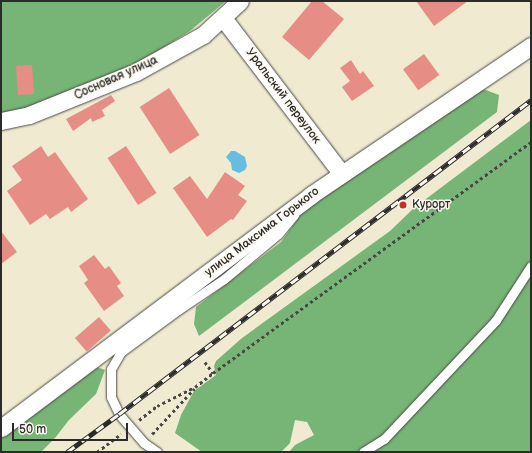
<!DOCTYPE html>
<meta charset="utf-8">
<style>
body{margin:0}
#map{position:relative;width:532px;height:453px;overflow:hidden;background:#f0ead1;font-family:"Balsamiq Sans",sans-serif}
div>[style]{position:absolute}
.forest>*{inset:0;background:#76b576}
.water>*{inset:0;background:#65bde2}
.building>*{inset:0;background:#e68e85;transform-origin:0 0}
.path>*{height:2.5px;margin-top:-1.25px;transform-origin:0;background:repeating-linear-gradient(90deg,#494844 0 3px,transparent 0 6px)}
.roads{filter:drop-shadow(0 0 1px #494844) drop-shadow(0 0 1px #494844)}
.service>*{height:9px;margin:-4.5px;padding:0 4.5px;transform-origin:4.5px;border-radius:4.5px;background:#fff}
.minor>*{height:17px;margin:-8.5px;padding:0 8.5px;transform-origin:8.5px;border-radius:8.5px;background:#fff}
.rail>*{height:4.5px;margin-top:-2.25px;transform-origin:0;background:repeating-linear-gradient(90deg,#fbf7ec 0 9px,#2b2b2b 0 18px);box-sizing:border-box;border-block:1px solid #2b2b2b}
.dots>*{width:11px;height:11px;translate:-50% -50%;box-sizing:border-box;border:2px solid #fbf7ec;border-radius:50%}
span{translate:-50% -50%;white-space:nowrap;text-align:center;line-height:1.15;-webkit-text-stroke:3px #fbf7ec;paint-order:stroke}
.street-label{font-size:12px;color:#2b2b2b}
.poi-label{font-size:12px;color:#2b2b2b}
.left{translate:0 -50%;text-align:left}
.frame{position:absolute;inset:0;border:2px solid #2b2b2b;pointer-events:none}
.scale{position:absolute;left:12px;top:423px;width:116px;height:18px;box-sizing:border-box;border:2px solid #2b2b2b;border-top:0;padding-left:5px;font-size:12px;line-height:14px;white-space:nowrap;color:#2b2b2b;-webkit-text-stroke:3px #fbf7ec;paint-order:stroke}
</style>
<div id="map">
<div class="forest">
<i style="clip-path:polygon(1px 1px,226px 1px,190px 31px,135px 65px,23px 110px,1px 113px)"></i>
<i style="clip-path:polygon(483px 89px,499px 95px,497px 112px,199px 336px,194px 324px,196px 307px,281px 242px,304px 210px)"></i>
<i style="clip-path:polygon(531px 120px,531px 452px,289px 452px,295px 445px,314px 435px,307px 422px,295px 420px,290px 443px,281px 452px,207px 452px,205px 451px,202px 452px,175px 433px,181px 415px,194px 391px,216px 375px,214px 366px,216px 361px,242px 338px,390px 231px,414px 208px)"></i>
<i style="clip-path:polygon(94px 366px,105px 370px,96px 394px,69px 420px,55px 438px,41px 452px,1px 452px,1px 435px)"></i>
</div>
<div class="water">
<i style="clip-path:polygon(231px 151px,235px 151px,245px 157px,247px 166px,245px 170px,239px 173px,232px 170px,231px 163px,226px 157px)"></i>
</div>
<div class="building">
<i style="clip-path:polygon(312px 1px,322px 1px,344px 19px,309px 60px,282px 37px)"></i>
<i style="clip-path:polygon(416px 1px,468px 1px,434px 26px)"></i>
<i style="left:424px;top:54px;width:26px;height:26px;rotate:54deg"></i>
<i style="clip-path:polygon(351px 60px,360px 74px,363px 71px,374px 86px,352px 101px,342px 87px,350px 81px,340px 68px)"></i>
<i style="left:32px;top:65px;width:29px;height:16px;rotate:86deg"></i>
<i style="left:169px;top:88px;width:56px;height:35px;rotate:57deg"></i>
<i style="clip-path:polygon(111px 95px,115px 101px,102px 110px,105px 116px,92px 122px,91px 118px,73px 131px,66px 119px)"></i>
<i style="clip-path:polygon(41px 146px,48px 157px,55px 152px,88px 199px,71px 212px,68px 207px,50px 219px,46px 214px,30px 225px,7px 191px,22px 180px,12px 166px)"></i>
<i style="left:126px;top:146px;width:56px;height:22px;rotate:57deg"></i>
<i style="clip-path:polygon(225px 172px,245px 186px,238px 195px,247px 201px,233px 220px,231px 219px,207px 237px,173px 188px,190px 176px,207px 199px)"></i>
<i style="clip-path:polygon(1px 231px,17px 252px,1px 264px)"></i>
<i style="clip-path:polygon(94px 255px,105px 269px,109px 266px,121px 283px,117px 286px,124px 296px,104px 311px,84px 283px,88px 280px,79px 266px)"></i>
<i style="left:99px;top:317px;width:18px;height:32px;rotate:49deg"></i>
</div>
<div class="path">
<i style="left:205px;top:362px;width:14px;rotate:54deg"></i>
<i style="left:139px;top:420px;width:23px;rotate:-38deg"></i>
<i style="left:157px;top:406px;width:42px;rotate:-26.6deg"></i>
<i style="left:195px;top:387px;width:23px;rotate:-38deg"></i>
<i style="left:213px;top:373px;width:393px;rotate:-36deg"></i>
<i style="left:152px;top:434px;width:62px;rotate:-47deg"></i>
<i style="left:97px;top:452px;width:30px;rotate:-37deg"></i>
</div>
<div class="roads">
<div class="service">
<i style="left:157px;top:452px;width:16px;rotate:-145deg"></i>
<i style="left:144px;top:443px;width:38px;rotate:-131deg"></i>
<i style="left:119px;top:414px;width:19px;rotate:-115deg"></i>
<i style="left:111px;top:397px;width:28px;rotate:-90deg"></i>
<i style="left:111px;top:369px;width:20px;rotate:-60deg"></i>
<i style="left:121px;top:352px;width:71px;rotate:-36.4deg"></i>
<i style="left:178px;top:310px;width:55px;rotate:-34deg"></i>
<i style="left:224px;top:279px;width:70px;rotate:-39.8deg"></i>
<i style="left:278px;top:234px;width:25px;rotate:-50deg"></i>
<i style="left:363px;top:452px;width:25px;rotate:-32deg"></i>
<i style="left:384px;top:439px;width:163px;rotate:-46.7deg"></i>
<i style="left:496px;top:320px;width:64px;rotate:-57.1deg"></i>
</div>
<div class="minor">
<i style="left:223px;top:18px;width:196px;rotate:52.7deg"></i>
<i style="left:1px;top:121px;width:29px;rotate:-12deg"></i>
<i style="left:29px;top:115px;width:115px;rotate:-21.9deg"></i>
<i style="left:136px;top:72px;width:77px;rotate:-28.9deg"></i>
<i style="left:203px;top:35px;width:50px;rotate:-42.6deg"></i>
<i style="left:1px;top:428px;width:388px;rotate:-36.9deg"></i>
<i style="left:311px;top:195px;width:266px;rotate:-34.1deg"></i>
</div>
</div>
<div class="rail">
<i style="left:67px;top:452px;width:64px;rotate:-36.2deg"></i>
<i style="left:119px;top:414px;width:518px;rotate:-37.31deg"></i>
</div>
<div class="dots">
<i style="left:403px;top:205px;background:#c8321e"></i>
</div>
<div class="street-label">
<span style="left:116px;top:78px;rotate:-24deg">Сосновая улица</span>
<span style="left:283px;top:96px;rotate:53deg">Уральский переулок</span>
<span style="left:262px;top:232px;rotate:-37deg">улица Максима Горького</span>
</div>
<div class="poi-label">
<span class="left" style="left:412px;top:205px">Курорт</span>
</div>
<div class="frame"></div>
<div class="scale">50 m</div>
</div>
